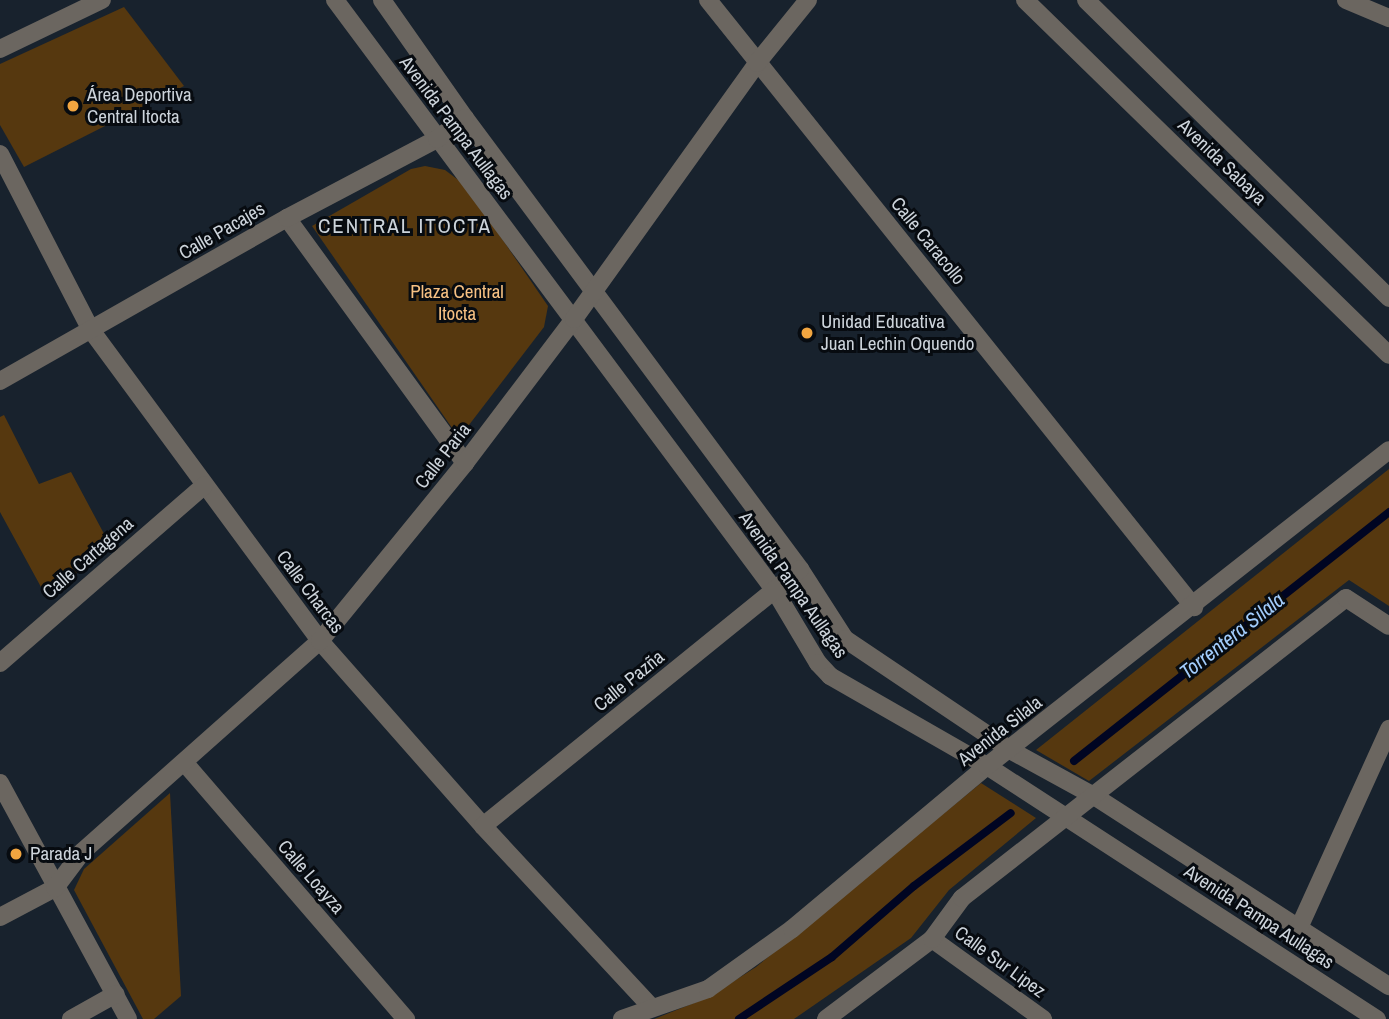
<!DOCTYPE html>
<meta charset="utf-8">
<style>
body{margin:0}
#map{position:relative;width:1389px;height:1019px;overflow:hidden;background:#18222d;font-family:"Archivo Narrow",sans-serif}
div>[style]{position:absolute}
.green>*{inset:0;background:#56380f}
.stream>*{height:8px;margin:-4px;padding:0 4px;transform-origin:4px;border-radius:4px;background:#000522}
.minor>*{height:18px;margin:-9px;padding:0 9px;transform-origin:9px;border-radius:9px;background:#6b6660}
.dots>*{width:19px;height:19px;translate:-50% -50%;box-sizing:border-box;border:4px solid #070b10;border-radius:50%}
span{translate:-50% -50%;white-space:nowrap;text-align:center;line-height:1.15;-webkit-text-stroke:6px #070b10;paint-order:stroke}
.poi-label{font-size:19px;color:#cdd4db}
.left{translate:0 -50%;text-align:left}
.street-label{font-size:19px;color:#cdd4db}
.park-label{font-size:19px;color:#f7c183}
.neighbourhood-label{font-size:21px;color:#cdd4db;letter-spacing:2px}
.water-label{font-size:21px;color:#a2ccfb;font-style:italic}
</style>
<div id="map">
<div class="green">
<i style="clip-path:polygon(124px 7px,184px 86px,24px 167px,0 125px,0 64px)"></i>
<i style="clip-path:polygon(425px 166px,445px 170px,465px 185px,548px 306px,544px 327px,459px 438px,312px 226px,411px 169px)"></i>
<i style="clip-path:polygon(4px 415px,39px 484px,71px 472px,110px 545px,47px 598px,0 512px,0 417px)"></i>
<i style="clip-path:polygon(1389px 469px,1389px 606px,1349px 580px,1089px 781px,1036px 750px)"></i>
<i style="clip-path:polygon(981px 783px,1036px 818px,949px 890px,911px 938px,794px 1019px,654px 1019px,709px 997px,756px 967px)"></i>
<i style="clip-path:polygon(170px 793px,181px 996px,154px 1019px,143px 1019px,74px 890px,84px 869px)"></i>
</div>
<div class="stream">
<i style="left:1074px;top:761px;width:402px;rotate:-38.3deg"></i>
<i style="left:739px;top:1019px;width:112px;rotate:-33.7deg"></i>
<i style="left:832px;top:957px;width:108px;rotate:-40.9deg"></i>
<i style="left:914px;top:886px;width:121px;rotate:-37deg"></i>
</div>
<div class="minor">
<i style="left:335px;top:0;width:737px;rotate:53.33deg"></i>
<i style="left:775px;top:591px;width:84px;rotate:59.2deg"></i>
<i style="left:818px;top:663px;width:18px;rotate:47deg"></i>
<i style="left:830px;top:676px;width:181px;rotate:29.8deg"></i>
<i style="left:987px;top:766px;width:465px;rotate:33deg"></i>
<i style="left:382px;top:0;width:144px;rotate:54.9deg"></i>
<i style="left:465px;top:118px;width:562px;rotate:53.4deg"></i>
<i style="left:800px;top:569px;width:83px;rotate:57.3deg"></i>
<i style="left:845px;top:639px;width:199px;rotate:33.9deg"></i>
<i style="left:1010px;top:750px;width:96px;rotate:28.7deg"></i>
<i style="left:1094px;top:796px;width:351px;rotate:32.8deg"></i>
<i style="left:708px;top:0;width:778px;rotate:51.32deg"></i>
<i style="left:1025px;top:0;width:508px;rotate:44.28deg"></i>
<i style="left:1086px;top:0;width:425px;rotate:44.5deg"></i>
<i style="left:1346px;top:0;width:47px;rotate:22.7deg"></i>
<i style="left:0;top:49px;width:113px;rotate:-25.7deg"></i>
<i style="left:0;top:154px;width:198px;rotate:62.7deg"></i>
<i style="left:91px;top:330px;width:386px;rotate:53.6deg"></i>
<i style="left:320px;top:641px;width:247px;rotate:48.6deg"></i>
<i style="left:483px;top:826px;width:247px;rotate:47.1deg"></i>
<i style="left:287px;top:218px;width:303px;rotate:54deg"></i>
<i style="left:0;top:381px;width:330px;rotate:-29.6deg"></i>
<i style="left:287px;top:218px;width:170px;rotate:-27.8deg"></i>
<i style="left:437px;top:139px;width:35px;rotate:-37deg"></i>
<i style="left:0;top:663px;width:271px;rotate:-41deg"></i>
<i style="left:184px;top:762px;width:340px;rotate:49.2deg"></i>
<i style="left:0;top:783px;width:268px;rotate:61.5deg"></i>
<i style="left:483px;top:826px;width:408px;rotate:-39deg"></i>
<i style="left:0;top:917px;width:62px;rotate:-27.8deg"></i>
<i style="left:55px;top:888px;width:45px;rotate:-53.1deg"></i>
<i style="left:82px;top:852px;width:318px;rotate:-41.6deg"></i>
<i style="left:320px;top:641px;width:230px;rotate:-50.8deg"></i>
<i style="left:465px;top:463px;width:181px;rotate:-52.9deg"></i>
<i style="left:574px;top:319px;width:315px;rotate:-54.4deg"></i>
<i style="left:757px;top:63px;width:81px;rotate:-51deg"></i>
<i style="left:1298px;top:930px;width:221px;rotate:-65.6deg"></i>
<i style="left:932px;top:939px;width:137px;rotate:35.8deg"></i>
<i style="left:71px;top:1019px;width:51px;rotate:-29.1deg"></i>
<i style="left:622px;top:1019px;width:91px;rotate:-19.2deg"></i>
<i style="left:708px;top:989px;width:103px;rotate:-35.5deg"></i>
<i style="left:792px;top:929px;width:254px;rotate:-39.9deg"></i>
<i style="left:987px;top:766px;width:511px;rotate:-38.17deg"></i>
<i style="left:826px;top:1019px;width:133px;rotate:-37deg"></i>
<i style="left:932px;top:939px;width:51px;rotate:-53.8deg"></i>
<i style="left:962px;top:898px;width:487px;rotate:-38deg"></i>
<i style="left:1346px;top:598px;width:51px;rotate:33.1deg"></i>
</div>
<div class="dots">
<i style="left:73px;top:106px;background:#f1a540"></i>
<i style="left:807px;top:333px;background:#f1a540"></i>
<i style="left:16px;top:854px;background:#f1a540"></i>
</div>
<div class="poi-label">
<span class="left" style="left:87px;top:106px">Área Deportiva<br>Central Itocta</span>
<span class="left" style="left:821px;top:333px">Unidad Educativa<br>Juan Lechin Oquendo</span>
<span class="left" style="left:30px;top:854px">Parada J</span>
</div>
<div class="street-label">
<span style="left:456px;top:128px;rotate:53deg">Avenida Pampa Aullagas</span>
<span style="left:1222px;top:162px;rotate:44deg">Avenida Sabaya</span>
<span style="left:222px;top:231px;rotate:-30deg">Calle Pacajes</span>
<span style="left:928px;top:241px;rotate:51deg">Calle Caracollo</span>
<span style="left:443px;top:456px;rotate:-52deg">Calle Paria</span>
<span style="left:88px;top:558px;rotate:-41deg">Calle Cartagena</span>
<span style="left:793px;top:585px;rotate:55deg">Avenida Pampa Aullagas</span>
<span style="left:310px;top:592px;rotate:53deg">Calle Charcas</span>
<span style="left:629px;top:681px;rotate:-39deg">Calle Pazña</span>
<span style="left:1000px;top:731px;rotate:-38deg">Avenida Silala</span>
<span style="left:311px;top:877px;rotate:49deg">Calle Loayza</span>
<span style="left:1259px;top:917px;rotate:33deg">Avenida Pampa Aullagas</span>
<span style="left:1000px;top:962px;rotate:36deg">Calle Sur Lipez</span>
</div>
<div class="park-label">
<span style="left:457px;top:303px">Plaza Central<br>Itocta</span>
</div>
<div class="neighbourhood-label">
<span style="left:405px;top:226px">CENTRAL ITOCTA</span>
</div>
<div class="water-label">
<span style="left:1232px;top:636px;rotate:-38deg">Torrentera Silala</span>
</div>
</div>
